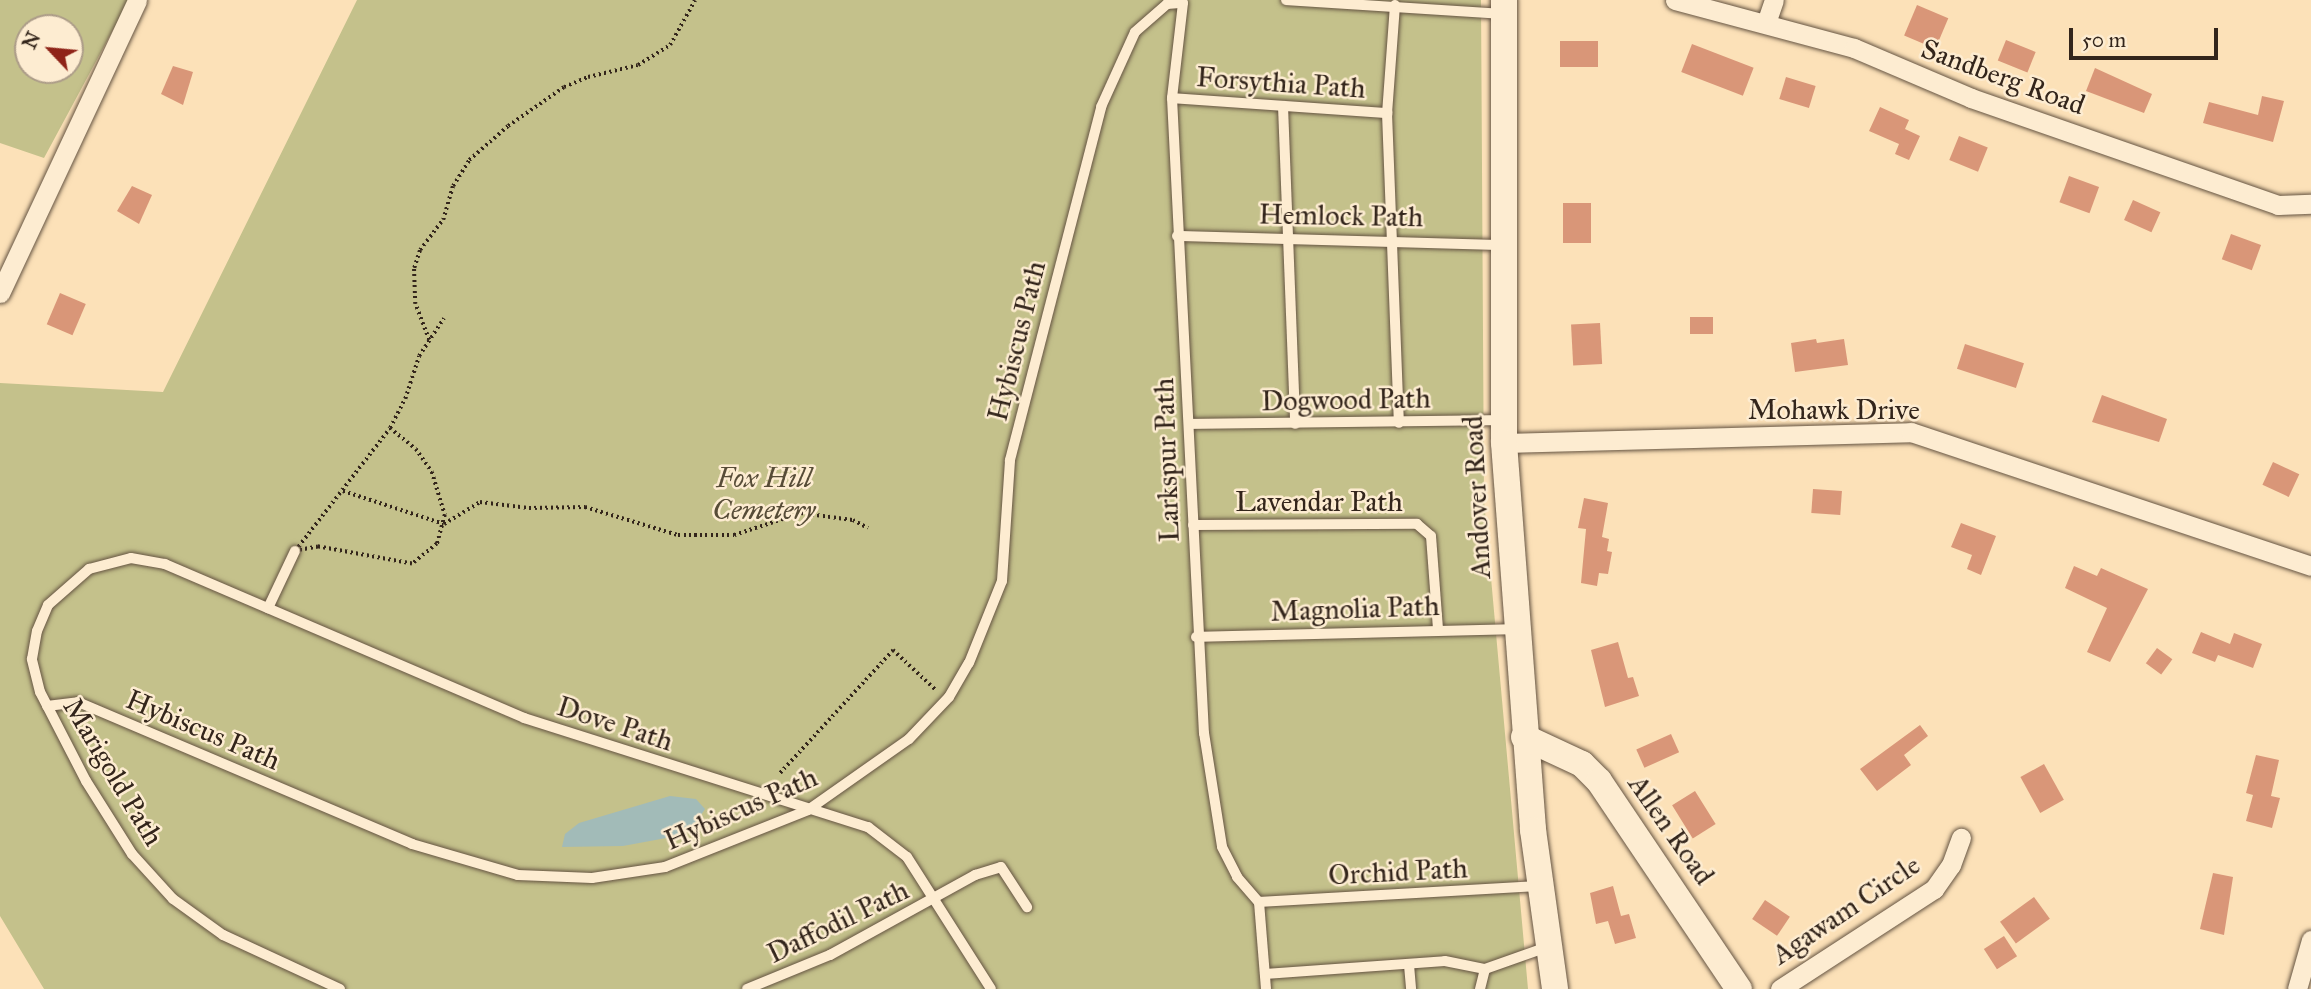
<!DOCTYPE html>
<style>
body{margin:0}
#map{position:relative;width:2311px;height:989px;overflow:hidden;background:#fce1b8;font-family:"IM FELL Great Primer",serif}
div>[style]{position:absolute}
.green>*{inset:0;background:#c4c18b}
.water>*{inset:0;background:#a2bbb8}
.building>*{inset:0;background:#d99678;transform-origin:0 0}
.path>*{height:3.5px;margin-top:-1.75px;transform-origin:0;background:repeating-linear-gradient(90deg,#33251b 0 2px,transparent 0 5.5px)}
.roads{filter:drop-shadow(0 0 2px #655442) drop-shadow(0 0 2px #655442)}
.lane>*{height:10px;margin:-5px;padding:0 5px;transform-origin:5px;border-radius:5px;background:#fdecd1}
.street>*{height:19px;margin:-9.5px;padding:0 9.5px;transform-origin:9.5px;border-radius:9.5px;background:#fdecd1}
.secondary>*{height:26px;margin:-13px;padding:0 13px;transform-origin:13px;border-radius:13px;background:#fdecd1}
span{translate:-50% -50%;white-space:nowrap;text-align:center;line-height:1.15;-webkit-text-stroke:5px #fdecd1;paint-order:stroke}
.street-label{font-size:28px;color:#33251b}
.park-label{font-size:28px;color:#574c37;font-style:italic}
.north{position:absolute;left:14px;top:14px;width:70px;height:70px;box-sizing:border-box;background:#fdecd1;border:2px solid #ac9c88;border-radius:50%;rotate:296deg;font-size:19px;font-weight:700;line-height:28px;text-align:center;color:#33251b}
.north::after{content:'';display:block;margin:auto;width:24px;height:32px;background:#8f2418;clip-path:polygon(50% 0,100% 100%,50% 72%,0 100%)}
.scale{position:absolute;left:2069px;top:28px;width:149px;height:32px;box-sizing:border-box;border:4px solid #33251b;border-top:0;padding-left:9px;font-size:21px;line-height:24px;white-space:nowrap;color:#33251b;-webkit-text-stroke:5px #fdecd1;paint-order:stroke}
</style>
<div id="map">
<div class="green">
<i style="clip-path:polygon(evenodd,0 0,129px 0,44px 158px,0 143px,0 0,28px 28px,70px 28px,70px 70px,28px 70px,28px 28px)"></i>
<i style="clip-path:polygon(357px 0,1481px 0,1484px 500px,1528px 989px,44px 989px,0 916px,0 383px,163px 392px)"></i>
</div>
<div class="water">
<i style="clip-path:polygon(670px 796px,696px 799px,705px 809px,697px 821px,677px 836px,623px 846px,562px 847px,565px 834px,579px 823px)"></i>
</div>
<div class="building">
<i style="left:1917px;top:5px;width:34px;height:33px;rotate:23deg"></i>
<i style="left:2006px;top:40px;width:32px;height:22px;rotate:22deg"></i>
<i style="left:1560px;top:41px;width:38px;height:26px"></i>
<i style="left:1692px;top:44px;width:66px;height:30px;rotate:21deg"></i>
<i style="clip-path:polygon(173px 66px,193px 72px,183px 105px,161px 94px)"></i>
<i style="clip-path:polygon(2095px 68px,2152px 94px,2144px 113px,2086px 91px)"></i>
<i style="left:1786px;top:77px;width:31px;height:23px;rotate:17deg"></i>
<i style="clip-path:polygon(2262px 96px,2284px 101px,2273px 142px,2203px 123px,2209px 102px,2258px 115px)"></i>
<i style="clip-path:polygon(1880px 107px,1909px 120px,1905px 129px,1920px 136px,1909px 160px,1895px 154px,1899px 144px,1869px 131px)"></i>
<i style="left:1959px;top:136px;width:31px;height:26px;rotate:22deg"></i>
<i style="left:2069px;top:176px;width:32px;height:28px;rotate:20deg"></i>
<i style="clip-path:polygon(132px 186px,152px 195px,139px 224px,117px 211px)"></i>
<i style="left:2133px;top:200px;width:30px;height:22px;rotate:24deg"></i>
<i style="left:1563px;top:203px;width:28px;height:40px"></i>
<i style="left:2231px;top:234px;width:32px;height:27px;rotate:20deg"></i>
<i style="left:60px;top:293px;width:28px;height:34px;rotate:23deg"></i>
<i style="left:1690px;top:317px;width:23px;height:17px"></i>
<i style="left:1600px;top:323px;width:41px;height:29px;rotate:87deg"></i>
<i style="clip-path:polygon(1816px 339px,1817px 343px,1844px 339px,1848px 365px,1795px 372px,1791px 343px)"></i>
<i style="left:1965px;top:344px;width:62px;height:26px;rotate:18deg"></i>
<i style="clip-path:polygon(2102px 395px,2167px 419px,2159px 442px,2092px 422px)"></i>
<i style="left:2273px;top:462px;width:29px;height:25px;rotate:25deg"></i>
<i style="left:1813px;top:489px;width:29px;height:24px;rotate:4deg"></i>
<i style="clip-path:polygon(1584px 498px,1608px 503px,1602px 537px,1609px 539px,1607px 551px,1612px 552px,1608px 574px,1599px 573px,1597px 586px,1581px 583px,1586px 529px,1578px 528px)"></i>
<i style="clip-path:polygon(1961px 523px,1996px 536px,1981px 575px,1967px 569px,1972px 555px,1951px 547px)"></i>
<i style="clip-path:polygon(2074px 566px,2097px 576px,2101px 568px,2148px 589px,2110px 662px,2087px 652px,2107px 608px,2065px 588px)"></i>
<i style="clip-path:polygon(2201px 632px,2230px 644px,2234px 633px,2262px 644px,2253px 668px,2218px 655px,2215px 662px,2192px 653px)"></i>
<i style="clip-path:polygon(1618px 642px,1628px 678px,1633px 677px,1639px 696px,1605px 707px,1591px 650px)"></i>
<i style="left:2157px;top:648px;width:19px;height:19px;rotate:36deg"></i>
<i style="clip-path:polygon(1920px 725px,1928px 736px,1904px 755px,1911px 765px,1877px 791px,1860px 769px)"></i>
<i style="left:1671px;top:734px;width:20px;height:38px;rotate:66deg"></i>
<i style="clip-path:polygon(2256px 755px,2279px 760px,2271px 796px,2280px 798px,2272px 828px,2246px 821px,2253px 795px,2246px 793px)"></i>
<i style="left:2044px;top:764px;width:41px;height:27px;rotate:61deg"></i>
<i style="left:1695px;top:791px;width:39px;height:27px;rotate:58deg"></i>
<i style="clip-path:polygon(2213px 873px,2233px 877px,2224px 935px,2200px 929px)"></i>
<i style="clip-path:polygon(1613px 886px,1621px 916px,1629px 914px,1636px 938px,1615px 944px,1608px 921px,1596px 924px,1590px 893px)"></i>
<i style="left:2034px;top:897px;width:27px;height:42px;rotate:54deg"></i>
<i style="left:1765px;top:900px;width:30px;height:23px;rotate:34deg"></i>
<i style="left:2004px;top:936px;width:24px;height:24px;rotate:57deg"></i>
</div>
<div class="path">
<i style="left:429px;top:340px;width:39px;rotate:-111deg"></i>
<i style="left:415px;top:304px;width:36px;rotate:-92deg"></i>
<i style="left:414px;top:268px;width:19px;rotate:-72deg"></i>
<i style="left:420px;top:250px;width:38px;rotate:-53deg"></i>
<i style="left:443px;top:220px;width:35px;rotate:-74deg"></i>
<i style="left:453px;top:186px;width:31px;rotate:-58deg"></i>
<i style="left:469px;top:160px;width:52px;rotate:-41.1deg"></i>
<i style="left:508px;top:126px;width:68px;rotate:-34.9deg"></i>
<i style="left:564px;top:87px;width:26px;rotate:-23deg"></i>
<i style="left:588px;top:77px;width:51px;rotate:-13.5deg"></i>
<i style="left:638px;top:65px;width:38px;rotate:-32deg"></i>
<i style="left:670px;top:45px;width:51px;rotate:-60.9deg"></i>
<i style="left:390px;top:428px;width:33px;rotate:39deg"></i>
<i style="left:416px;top:449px;width:28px;rotate:55deg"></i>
<i style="left:432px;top:472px;width:45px;rotate:73.2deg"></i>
<i style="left:445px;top:515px;width:30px;rotate:105deg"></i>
<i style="left:437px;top:544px;width:32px;rotate:141deg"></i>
<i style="left:412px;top:564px;width:96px;rotate:-169.7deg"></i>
<i style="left:318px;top:547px;width:23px;rotate:170deg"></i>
<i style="left:295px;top:551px;width:155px;rotate:-52.3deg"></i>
<i style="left:390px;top:428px;width:33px;rotate:-63deg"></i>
<i style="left:405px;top:399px;width:45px;rotate:-72deg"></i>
<i style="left:419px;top:356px;width:45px;rotate:-56.7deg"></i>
<i style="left:343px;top:491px;width:106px;rotate:18.1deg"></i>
<i style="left:444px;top:524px;width:42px;rotate:-31.4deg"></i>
<i style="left:480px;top:502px;width:49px;rotate:7deg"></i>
<i style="left:529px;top:508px;width:56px;rotate:-1deg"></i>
<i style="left:585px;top:507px;width:97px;rotate:16.8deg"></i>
<i style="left:678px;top:535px;width:56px"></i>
<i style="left:734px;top:535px;width:71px;rotate:-18.2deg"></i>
<i style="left:801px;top:513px;width:52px;rotate:7.7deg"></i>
<i style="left:853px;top:520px;width:17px;rotate:28deg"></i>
<i style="left:780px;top:773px;width:167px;rotate:-47.4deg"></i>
<i style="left:893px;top:650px;width:60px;rotate:43deg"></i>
</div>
<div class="roads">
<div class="lane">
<i style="left:1286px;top:0;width:217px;rotate:3.7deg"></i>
<i style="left:1183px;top:3px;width:96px;rotate:96.6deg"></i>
<i style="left:1172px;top:98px;width:636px;rotate:87.12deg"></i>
<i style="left:1204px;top:733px;width:115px;rotate:81deg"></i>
<i style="left:1222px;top:847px;width:34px;rotate:63deg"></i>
<i style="left:1237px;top:877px;width:33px;rotate:49deg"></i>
<i style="left:1395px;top:5px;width:108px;rotate:94.2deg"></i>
<i style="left:1387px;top:113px;width:310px;rotate:87.8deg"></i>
<i style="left:1172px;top:98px;width:216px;rotate:4deg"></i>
<i style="left:1283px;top:106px;width:318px;rotate:87.8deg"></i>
<i style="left:1177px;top:236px;width:325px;rotate:1.6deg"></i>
<i style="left:1189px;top:424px;width:314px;rotate:-0.7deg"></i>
<i style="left:1193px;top:525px;width:224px;rotate:-0.3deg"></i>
<i style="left:1417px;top:524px;width:18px;rotate:41deg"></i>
<i style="left:1431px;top:536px;width:94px;rotate:85.7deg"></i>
<i style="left:268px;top:608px;width:63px;rotate:-64.7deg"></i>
<i style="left:1196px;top:637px;width:320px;rotate:-1.4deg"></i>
<i style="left:47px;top:706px;width:31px;rotate:-7deg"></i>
<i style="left:78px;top:702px;width:363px;rotate:23deg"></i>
<i style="left:412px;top:844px;width:110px;rotate:16.3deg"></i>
<i style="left:518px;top:875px;width:74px;rotate:2.3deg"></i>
<i style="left:592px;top:878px;width:74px;rotate:-8.6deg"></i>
<i style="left:665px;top:867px;width:154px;rotate:-21.7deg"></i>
<i style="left:808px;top:810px;width:123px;rotate:-35.1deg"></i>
<i style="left:909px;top:739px;width:58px;rotate:-46.4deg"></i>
<i style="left:949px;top:697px;width:39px;rotate:-60deg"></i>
<i style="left:969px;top:663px;width:88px;rotate:-68.1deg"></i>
<i style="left:1002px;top:581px;width:121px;rotate:-86.2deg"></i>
<i style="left:1010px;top:460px;width:365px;rotate:-75.5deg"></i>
<i style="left:1101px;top:107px;width:82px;rotate:-65.6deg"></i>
<i style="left:1135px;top:32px;width:43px;rotate:-41.2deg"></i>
<i style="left:1167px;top:4px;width:16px;rotate:-4deg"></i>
<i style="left:1259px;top:902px;width:279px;rotate:-3.3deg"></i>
<i style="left:1259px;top:902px;width:87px;rotate:85.4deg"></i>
<i style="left:1409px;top:965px;width:24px;rotate:85deg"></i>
<i style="left:1485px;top:969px;width:66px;rotate:-19.5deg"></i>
<i style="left:1265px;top:974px;width:180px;rotate:-4.1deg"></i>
<i style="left:1445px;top:961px;width:41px;rotate:11.3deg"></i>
<i style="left:1485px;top:969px;width:21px;rotate:104deg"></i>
<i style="left:340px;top:989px;width:129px;rotate:-155.2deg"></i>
<i style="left:223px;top:935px;width:62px;rotate:-144.2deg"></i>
<i style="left:173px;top:899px;width:61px;rotate:-132.3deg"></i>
<i style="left:132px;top:854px;width:86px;rotate:-122.2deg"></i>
<i style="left:86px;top:781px;width:100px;rotate:-117.3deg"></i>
<i style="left:40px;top:692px;width:34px;rotate:-104deg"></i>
<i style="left:32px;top:659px;width:28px;rotate:-80deg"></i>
<i style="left:37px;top:631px;width:28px;rotate:-67deg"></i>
<i style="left:48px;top:605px;width:55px;rotate:-41.3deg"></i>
<i style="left:89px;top:569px;width:43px;rotate:-14.7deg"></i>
<i style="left:131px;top:558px;width:35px;rotate:10deg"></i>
<i style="left:165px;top:564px;width:391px;rotate:23.2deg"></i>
<i style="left:524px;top:718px;width:361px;rotate:17.6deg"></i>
<i style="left:868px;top:827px;width:49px;rotate:37.6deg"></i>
<i style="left:907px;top:857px;width:156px;rotate:57.5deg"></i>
<i style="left:747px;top:989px;width:90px;rotate:-22.3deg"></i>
<i style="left:830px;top:955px;width:166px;rotate:-28.9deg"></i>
<i style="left:975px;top:875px;width:27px;rotate:-17deg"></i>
<i style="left:1001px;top:867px;width:48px;rotate:57deg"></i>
</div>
<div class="street">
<i style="left:1675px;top:0;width:185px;rotate:15deg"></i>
<i style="left:1854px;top:48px;width:127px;rotate:23.1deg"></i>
<i style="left:1971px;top:98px;width:325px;rotate:19.2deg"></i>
<i style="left:2278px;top:205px;width:33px;rotate:-2deg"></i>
<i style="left:1766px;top:23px;width:24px;rotate:-71deg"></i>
<i style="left:0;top:293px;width:323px;rotate:-64.9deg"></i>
<i style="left:1504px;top:443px;width:407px;rotate:-1.5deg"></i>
<i style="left:1911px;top:432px;width:422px;rotate:18.5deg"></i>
<i style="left:1780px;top:989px;width:184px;rotate:-33deg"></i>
<i style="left:1934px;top:889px;width:29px;rotate:-55deg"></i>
<i style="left:1951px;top:865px;width:29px;rotate:-70deg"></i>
<i style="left:2297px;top:989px;width:51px;rotate:-74.1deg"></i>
</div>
<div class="secondary">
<i style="left:1504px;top:0;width:443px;rotate:90deg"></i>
<i style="left:1504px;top:443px;width:388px;rotate:85.7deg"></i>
<i style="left:1533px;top:830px;width:161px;rotate:82.1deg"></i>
<i style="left:1524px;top:737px;width:64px;rotate:25deg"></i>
<i style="left:1582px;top:764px;width:24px;rotate:45deg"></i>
<i style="left:1599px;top:781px;width:251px;rotate:56.1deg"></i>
</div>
</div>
<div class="street-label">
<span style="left:2003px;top:77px;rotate:20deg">Sandberg Road</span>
<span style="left:1281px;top:83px;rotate:4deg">Forsythia Path</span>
<span style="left:1341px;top:216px;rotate:1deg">Hemlock Path</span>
<span style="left:1017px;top:341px;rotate:-76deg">Hybiscus Path</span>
<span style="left:1346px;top:400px;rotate:-1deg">Dogwood Path</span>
<span style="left:1834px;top:410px">Mohawk Drive</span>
<span style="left:1167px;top:460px;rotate:-92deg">Larkspur Path</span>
<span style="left:1477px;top:497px;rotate:-93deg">Andover Road</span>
<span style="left:1319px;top:502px">Lavendar Path</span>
<span style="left:1355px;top:609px;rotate:-2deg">Magnolia Path</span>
<span style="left:615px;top:724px;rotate:18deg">Dove Path</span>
<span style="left:203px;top:730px;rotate:23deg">Hybiscus Path</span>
<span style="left:113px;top:772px;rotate:59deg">Marigold Path</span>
<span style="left:741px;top:809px;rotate:-24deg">Hybiscus Path</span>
<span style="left:1671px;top:830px;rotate:55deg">Allen Road</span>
<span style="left:1398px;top:872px;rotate:-3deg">Orchid Path</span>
<span style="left:1846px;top:910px;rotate:-34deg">Agawam Circle</span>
<span style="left:838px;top:922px;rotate:-26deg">Daffodil Path</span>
</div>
<div class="park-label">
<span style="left:764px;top:494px">Fox Hill<br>Cemetery</span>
</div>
<div class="north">N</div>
<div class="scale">50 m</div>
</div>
